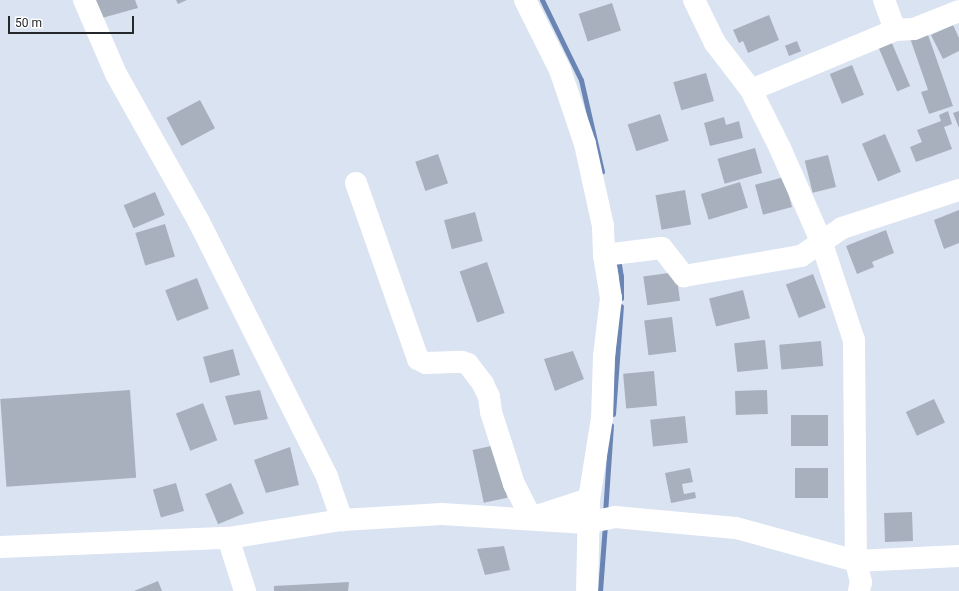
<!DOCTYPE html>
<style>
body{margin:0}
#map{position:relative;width:959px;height:591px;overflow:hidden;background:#dae3f2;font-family:Roboto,sans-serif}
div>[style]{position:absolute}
.stream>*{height:5px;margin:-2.5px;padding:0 2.5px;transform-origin:2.5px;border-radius:2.5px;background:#6a85b3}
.building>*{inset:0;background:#a8b0be;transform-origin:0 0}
.minor>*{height:22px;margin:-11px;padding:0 11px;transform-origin:11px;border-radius:11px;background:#fff}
span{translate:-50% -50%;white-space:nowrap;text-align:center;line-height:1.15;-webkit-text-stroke:3.5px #fff;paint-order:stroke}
.scale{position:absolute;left:8px;top:16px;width:126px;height:18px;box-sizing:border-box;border:2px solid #24272c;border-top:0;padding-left:5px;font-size:12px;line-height:14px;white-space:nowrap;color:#24272c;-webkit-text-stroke:3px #fff;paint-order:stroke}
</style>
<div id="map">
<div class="stream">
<i style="left:542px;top:0;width:89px;rotate:64deg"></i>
<i style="left:581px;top:80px;width:94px;rotate:77.1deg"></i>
<i style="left:618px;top:258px;width:18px;rotate:81deg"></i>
<i style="left:621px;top:276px;width:22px;rotate:90deg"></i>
<i style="left:613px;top:414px;width:108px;rotate:-85.8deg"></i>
<i style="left:605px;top:513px;width:88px;rotate:-86.1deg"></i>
<i style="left:600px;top:591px;width:66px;rotate:-85.7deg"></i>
</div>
<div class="building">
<i style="clip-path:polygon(94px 0,135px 0,138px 8px,102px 18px)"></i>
<i style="clip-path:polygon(176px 0,187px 0,178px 4px)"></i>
<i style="left:612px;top:3px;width:29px;height:35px;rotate:72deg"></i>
<i style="clip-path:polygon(769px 15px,779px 40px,748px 53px,743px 41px,739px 43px,733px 30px)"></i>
<i style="clip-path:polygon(953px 25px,959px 38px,959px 51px,943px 59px,931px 35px)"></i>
<i style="clip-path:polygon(927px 32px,953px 106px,929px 114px,921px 92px,928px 90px,910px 38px)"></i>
<i style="left:797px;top:41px;width:11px;height:13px;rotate:68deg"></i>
<i style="left:891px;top:41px;width:49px;height:14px;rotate:67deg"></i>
<i style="left:852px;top:65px;width:32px;height:24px;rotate:68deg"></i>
<i style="left:706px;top:73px;width:29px;height:34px;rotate:74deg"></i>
<i style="left:200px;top:100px;width:32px;height:38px;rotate:62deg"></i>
<i style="clip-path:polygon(948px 111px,952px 124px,944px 127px,952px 149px,916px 162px,910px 147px,922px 142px,917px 130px,941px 121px,939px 115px)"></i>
<i style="clip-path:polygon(959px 111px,959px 128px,953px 113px)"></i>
<i style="left:660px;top:114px;width:28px;height:34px;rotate:72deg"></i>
<i style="clip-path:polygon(724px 117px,726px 125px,739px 121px,743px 138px,710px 146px,704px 123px)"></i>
<i style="left:885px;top:134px;width:41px;height:25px;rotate:67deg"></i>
<i style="left:755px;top:148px;width:26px;height:39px;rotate:74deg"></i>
<i style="left:438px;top:154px;width:31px;height:24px;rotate:71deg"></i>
<i style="left:828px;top:155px;width:33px;height:24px;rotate:76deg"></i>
<i style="left:784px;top:177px;width:31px;height:30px;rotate:75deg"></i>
<i style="left:740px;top:182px;width:27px;height:41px;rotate:73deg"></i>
<i style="left:685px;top:190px;width:35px;height:30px;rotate:80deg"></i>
<i style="left:155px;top:192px;width:25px;height:34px;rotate:67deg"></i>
<i style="clip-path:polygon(959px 210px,959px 243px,944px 249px,934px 220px)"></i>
<i style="left:475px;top:212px;width:30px;height:32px;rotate:75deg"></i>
<i style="left:165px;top:224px;width:34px;height:31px;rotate:73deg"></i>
<i style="clip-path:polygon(886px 230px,894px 253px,872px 262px,874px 267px,857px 274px,846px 246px)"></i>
<i style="left:487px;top:262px;width:54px;height:29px;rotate:71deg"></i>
<i style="left:676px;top:272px;width:29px;height:33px;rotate:82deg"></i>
<i style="left:813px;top:274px;width:36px;height:29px;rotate:69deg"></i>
<i style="left:197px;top:278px;width:33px;height:34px;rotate:69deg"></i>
<i style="left:743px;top:290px;width:29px;height:35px;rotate:76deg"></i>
<i style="left:672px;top:317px;width:35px;height:28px;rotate:83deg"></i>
<i style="left:765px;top:340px;width:29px;height:31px;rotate:84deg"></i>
<i style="left:821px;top:341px;width:25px;height:42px;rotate:85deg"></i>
<i style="left:233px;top:349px;width:27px;height:31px;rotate:75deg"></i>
<i style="clip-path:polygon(573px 351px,584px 379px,555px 391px,544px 359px)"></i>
<i style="left:654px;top:371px;width:35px;height:31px;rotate:85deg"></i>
<i style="left:130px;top:390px;width:88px;height:130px;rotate:86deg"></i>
<i style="clip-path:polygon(260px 390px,268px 419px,234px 425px,225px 396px)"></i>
<i style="left:767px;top:390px;width:24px;height:32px;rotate:88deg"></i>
<i style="left:934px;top:399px;width:26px;height:31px;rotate:65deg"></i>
<i style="left:203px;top:403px;width:40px;height:29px;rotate:69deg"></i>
<i style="left:791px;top:415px;width:37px;height:31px"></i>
<i style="left:685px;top:416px;width:27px;height:35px;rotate:84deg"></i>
<i style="left:496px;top:445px;width:54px;height:24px;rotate:78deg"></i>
<i style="clip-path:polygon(290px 447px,299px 485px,266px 493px,254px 460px)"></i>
<i style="clip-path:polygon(690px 468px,693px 482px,682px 484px,684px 494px,695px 492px,696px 498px,671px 503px,665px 473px)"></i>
<i style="left:828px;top:468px;width:30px;height:33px;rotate:90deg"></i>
<i style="left:176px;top:483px;width:29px;height:24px;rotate:74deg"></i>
<i style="left:231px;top:483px;width:33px;height:28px;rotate:67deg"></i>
<i style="left:912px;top:512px;width:29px;height:28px;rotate:88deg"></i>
<i style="clip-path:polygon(504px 546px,510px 570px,485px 575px,477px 549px)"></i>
<i style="clip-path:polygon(158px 581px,162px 591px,134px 591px)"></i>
<i style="clip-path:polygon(349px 582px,348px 591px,274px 591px,274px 586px)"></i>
</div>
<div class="minor">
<i style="left:84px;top:0;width:81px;rotate:66.6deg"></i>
<i style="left:116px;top:74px;width:167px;rotate:60.7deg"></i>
<i style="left:198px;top:220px;width:288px;rotate:63.3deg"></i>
<i style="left:327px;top:477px;width:46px;rotate:70.8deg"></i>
<i style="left:525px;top:0;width:78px;rotate:63.4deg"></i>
<i style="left:560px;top:70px;width:78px;rotate:71.3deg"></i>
<i style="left:585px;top:144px;width:84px;rotate:77.6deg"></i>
<i style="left:603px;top:226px;width:29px;rotate:88deg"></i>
<i style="left:604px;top:255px;width:44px;rotate:80.8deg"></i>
<i style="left:611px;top:298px;width:58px;rotate:96.9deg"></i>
<i style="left:604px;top:356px;width:62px;rotate:91.8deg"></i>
<i style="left:602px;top:418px;width:82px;rotate:99.1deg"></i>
<i style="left:589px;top:499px;width:92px;rotate:91.2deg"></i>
<i style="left:694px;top:0;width:48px;rotate:64deg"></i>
<i style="left:715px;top:43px;width:59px;rotate:52.5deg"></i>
<i style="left:751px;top:90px;width:65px;rotate:63.4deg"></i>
<i style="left:780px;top:148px;width:102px;rotate:66.2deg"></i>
<i style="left:821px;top:241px;width:104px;rotate:71.6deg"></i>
<i style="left:854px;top:340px;width:221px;rotate:89.5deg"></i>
<i style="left:856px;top:561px;width:22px;rotate:77deg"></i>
<i style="left:861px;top:582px;width:9px;rotate:103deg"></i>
<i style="left:895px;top:30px;width:19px;rotate:-3deg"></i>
<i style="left:914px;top:29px;width:48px;rotate:-21.8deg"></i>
<i style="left:751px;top:90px;width:156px;rotate:-22.6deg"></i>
<i style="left:895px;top:30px;width:32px;rotate:-110deg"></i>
<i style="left:356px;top:183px;width:187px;rotate:70.6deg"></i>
<i style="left:418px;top:359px;width:9px;rotate:27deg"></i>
<i style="left:426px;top:363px;width:36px;rotate:-2deg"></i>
<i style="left:462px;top:362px;width:6px;rotate:18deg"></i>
<i style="left:468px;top:364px;width:25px;rotate:53deg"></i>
<i style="left:483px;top:384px;width:14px;rotate:65deg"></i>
<i style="left:489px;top:397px;width:15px;rotate:82deg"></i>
<i style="left:491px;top:412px;width:76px;rotate:72.3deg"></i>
<i style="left:514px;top:484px;width:29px;rotate:63deg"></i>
<i style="left:527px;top:510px;width:10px;rotate:45deg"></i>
<i style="left:534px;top:517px;width:58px;rotate:-18.1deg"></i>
<i style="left:604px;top:255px;width:58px;rotate:-6.9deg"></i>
<i style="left:662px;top:248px;width:36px;rotate:52deg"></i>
<i style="left:684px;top:276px;width:119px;rotate:-9.7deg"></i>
<i style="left:801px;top:256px;width:50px;rotate:-34.3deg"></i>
<i style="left:842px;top:228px;width:123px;rotate:-18deg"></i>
<i style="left:228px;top:538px;width:56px;rotate:72.2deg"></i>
<i style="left:0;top:547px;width:228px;rotate:-2.3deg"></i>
<i style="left:228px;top:538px;width:115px;rotate:-9deg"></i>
<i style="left:342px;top:520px;width:100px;rotate:-3.4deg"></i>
<i style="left:442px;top:514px;width:145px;rotate:3.6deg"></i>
<i style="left:587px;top:523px;width:29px;rotate:-12deg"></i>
<i style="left:615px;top:517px;width:121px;rotate:5.2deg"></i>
<i style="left:736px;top:528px;width:124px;rotate:15.4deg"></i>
<i style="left:856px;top:561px;width:103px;rotate:-2.8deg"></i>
</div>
<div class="scale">50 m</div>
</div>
